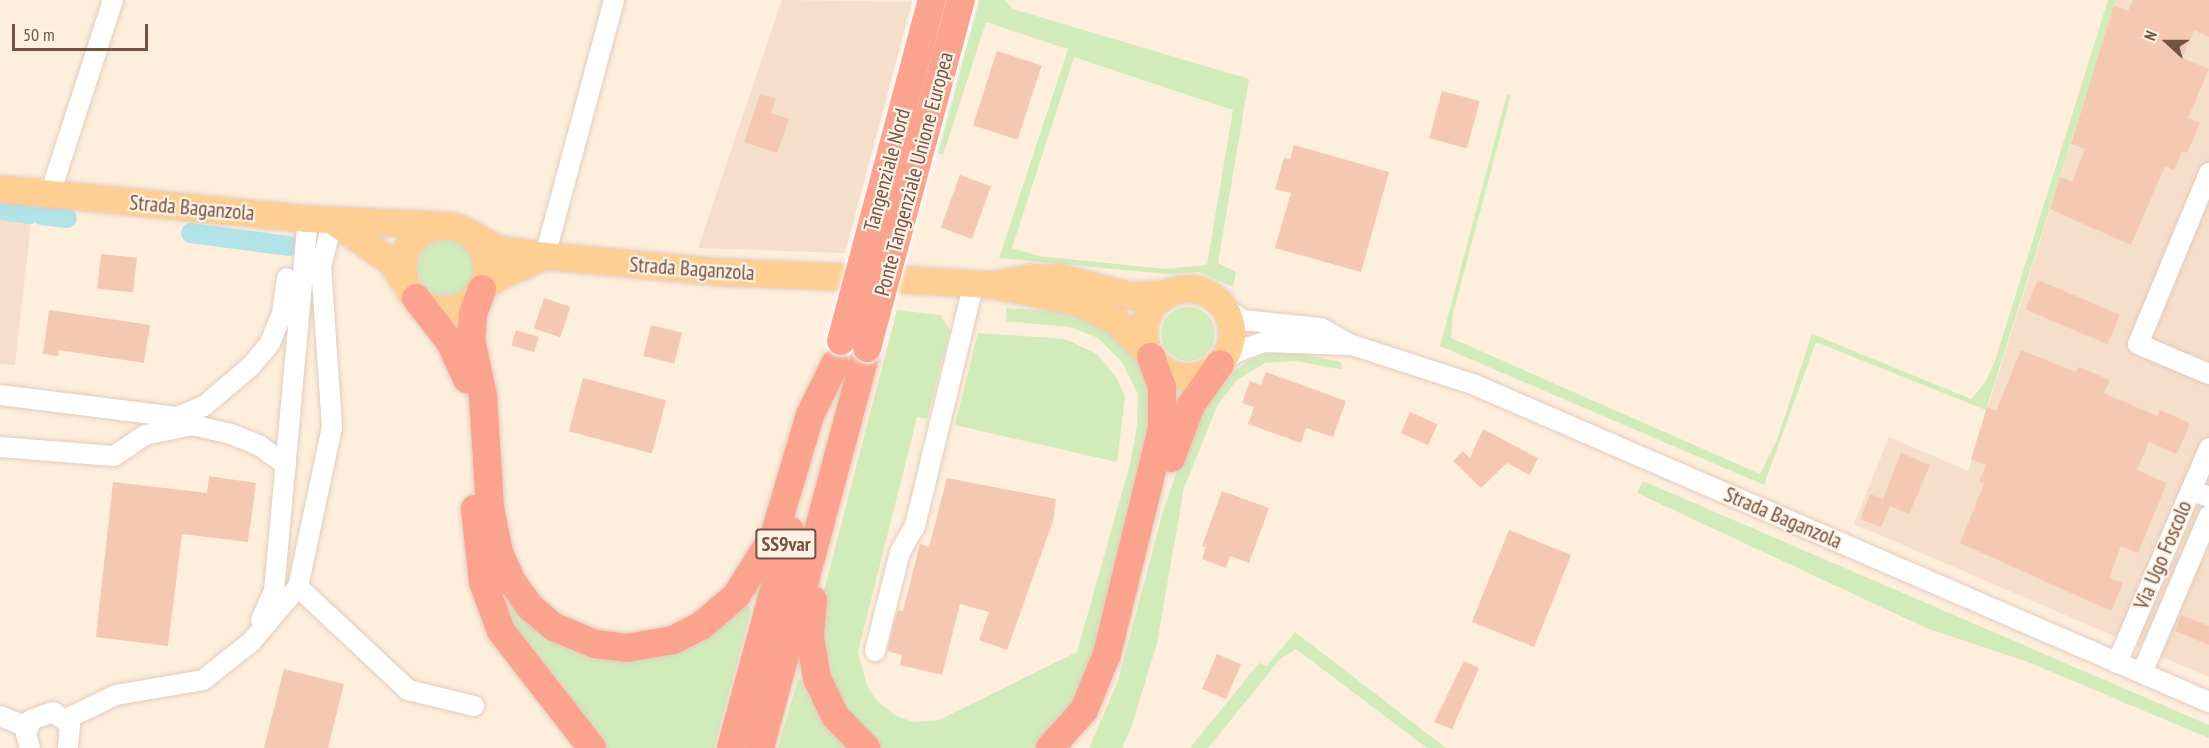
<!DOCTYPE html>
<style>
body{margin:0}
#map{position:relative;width:2209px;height:748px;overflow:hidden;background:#feeedc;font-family:"PT Sans Narrow",sans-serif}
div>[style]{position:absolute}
.residential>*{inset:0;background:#f5dfcb}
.green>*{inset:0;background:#d2ebbb}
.round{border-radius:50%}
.canal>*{height:20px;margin:-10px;padding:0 10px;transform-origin:10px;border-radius:10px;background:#b1e3e7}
.building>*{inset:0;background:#f4c8b3;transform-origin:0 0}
.roads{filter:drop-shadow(0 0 2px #e3cbbc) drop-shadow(0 0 2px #e3cbbc)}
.minor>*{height:20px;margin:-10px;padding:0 10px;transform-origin:10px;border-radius:10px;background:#fff}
.major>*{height:26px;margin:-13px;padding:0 13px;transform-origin:13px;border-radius:13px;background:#ffce92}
.major>.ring{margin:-13px;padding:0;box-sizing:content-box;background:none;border:26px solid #ffce92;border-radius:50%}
.highway>*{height:28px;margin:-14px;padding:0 14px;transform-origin:14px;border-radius:14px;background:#fca38f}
.bridges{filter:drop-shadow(0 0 2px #fff) drop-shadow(0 0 2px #fff)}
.highway-bridge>*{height:28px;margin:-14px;padding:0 14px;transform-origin:14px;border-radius:14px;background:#fca38f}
span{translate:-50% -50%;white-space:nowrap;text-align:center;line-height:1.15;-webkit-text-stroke:4.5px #fff2e4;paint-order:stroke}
.shield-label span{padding:2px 4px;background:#fff2e4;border:2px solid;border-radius:4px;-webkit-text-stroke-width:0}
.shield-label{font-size:20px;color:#745244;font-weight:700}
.street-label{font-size:21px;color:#745244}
.north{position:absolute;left:2137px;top:12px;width:60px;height:60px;-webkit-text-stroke:4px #fff2e4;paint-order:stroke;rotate:291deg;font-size:16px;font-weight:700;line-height:24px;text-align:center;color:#745244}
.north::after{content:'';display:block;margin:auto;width:21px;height:27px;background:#745244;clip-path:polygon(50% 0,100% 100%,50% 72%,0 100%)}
.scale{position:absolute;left:12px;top:24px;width:136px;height:27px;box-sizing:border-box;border:3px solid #745244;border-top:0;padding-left:8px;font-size:18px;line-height:21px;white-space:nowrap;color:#745244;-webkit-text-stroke:4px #fff2e4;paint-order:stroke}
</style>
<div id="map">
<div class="residential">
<i style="clip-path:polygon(782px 0,912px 2px,845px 253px,698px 248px)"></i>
<i style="clip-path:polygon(2116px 0,2209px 0,2209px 677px,1854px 524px,1889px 437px,1968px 471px)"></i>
<i style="clip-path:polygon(0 205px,33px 207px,15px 365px,0 364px)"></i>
</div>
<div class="green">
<i style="clip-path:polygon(evenodd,979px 0,1005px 0,1013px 9px,1249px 79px,1218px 263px,1236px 272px,1233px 287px,1199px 272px,1166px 274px,999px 258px,1068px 49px,986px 22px,943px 155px,938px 153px,979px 0,1074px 57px,1233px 110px,1207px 265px,1165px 269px,1039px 256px,1012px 248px,1074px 57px)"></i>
<i style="clip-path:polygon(2108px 0,2116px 0,1986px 410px,1816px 342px,1764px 485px,1440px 346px,1507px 94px,1511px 95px,1453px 314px,1451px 338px,1760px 474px,1777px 440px,1812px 334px,1971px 399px,1985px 383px,1995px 361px)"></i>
<i class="round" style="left:418px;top:240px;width:56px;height:56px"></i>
<i class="round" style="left:1161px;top:307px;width:54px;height:54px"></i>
<i style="clip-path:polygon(1007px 308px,1066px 312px,1102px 325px,1128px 347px,1144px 369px,1154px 408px,1088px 687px,1038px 748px,880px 748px,864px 736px,825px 677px,821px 602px,897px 310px,940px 315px,950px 330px,927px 419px,917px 417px,858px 652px,867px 686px,876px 700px,896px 716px,913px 722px,939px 720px,1077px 652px,1130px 464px,1137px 426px,1138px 394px,1122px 362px,1098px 338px,1070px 327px,1006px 321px)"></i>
<i style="clip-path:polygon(978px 333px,1065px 339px,1097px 354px,1117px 378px,1125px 397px,1117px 462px,955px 425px)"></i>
<i style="clip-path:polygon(1273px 352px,1300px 353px,1341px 362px,1343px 370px,1297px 361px,1265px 363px,1237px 380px,1218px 404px,1184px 488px,1157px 643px,1132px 725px,1122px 748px,1089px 748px,1118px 681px,1164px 508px,1192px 429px,1229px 375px,1249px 360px)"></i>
<i style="clip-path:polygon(1643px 481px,2209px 725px,2209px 738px,2028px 662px,1926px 628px,1637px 493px)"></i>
<i style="clip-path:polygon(496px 590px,552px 640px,579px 653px,610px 660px,670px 655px,749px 605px,751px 610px,714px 748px,603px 748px,524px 649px)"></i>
<i style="clip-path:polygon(1295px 632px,1446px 748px,1427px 748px,1296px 649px,1280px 659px,1208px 748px,1190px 748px,1259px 663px,1267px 666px)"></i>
<i style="clip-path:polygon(798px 679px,804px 681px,850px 748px,778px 748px)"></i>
</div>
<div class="canal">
<i style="left:0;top:210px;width:30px;rotate:8deg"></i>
<i style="left:42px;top:215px;width:25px;rotate:7deg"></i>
<i style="left:191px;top:233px;width:99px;rotate:7.6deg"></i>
</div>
<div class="building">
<i style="clip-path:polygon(2133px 0,2209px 0,2209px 37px,2194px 30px,2182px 58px,2209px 69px,2188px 118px,2200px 123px,2187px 153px,2182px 151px,2174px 170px,2165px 166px,2131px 245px,2050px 209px,2060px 177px,2072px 182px,2085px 149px,2071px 144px,2114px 5px,2128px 11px)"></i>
<i style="left:997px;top:51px;width:47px;height:78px;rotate:18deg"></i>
<i style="left:1442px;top:91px;width:39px;height:49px;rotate:15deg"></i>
<i style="clip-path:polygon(760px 94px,776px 99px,771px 113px,789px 119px,777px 153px,744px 142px)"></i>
<i style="clip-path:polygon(1294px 145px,1389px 172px,1361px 272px,1275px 248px,1291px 193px,1275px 189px,1284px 158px,1290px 159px)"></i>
<i style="left:960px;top:175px;width:33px;height:56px;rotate:20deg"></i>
<i style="left:101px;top:254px;width:36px;height:35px;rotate:6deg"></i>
<i style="left:2038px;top:280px;width:89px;height:32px;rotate:23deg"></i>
<i style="left:544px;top:298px;width:28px;height:32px;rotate:19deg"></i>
<i style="clip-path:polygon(49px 310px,150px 325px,144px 363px,59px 350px,58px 356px,43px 354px)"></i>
<i style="left:651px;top:325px;width:32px;height:32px;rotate:14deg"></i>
<i style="left:516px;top:330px;width:24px;height:16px;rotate:17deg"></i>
<i style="clip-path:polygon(2021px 350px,2076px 372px,2079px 367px,2110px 380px,2104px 393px,2157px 416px,2160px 410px,2190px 423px,2177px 454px,2149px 442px,2137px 470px,2167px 483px,2138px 553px,2121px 546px,2109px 578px,2123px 583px,2111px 611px,1960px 543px,1984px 484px,1979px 482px,1986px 465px,1971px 459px,1987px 407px,1996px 411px)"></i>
<i style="clip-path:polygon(1266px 372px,1346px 401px,1333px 437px,1306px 428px,1301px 443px,1248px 424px,1254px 407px,1242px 403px,1250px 381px,1261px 385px)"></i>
<i style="left:583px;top:378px;width:86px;height:55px;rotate:15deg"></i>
<i style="left:1410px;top:412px;width:30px;height:23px;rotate:24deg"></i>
<i style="clip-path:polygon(1483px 429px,1538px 458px,1530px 475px,1507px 463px,1481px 488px,1453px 461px,1463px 451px,1470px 458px)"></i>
<i style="clip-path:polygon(1901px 453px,1930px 465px,1909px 514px,1890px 506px,1881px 527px,1860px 519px,1870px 494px,1883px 499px)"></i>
<i style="clip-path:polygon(209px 476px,256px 483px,248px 542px,182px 534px,168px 646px,96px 637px,113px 482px,207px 493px)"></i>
<i style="clip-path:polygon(947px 478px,1056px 499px,1053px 521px,1007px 650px,979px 640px,989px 612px,960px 604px,942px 675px,900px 665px,902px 655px,887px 651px,898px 610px,903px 611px,920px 544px,929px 547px)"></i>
<i style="clip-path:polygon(1222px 491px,1269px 508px,1249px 563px,1230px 556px,1226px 568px,1202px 559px,1206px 547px,1202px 546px)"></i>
<i style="left:1509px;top:530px;width:67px;height:99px;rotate:22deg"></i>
<i style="clip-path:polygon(2181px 615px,2209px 626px,2209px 645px,2175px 631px)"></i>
<i style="left:1217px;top:654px;width:26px;height:38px;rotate:23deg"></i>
<i style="clip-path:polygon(1464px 661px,1479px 668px,1452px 729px,1434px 722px)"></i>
<i style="clip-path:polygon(284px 669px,344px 684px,328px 748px,264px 748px)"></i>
</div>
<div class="roads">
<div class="minor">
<i style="left:2209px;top:173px;width:185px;rotate:112.5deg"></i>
<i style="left:2138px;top:344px;width:77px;rotate:22.9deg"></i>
<i style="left:50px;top:194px;width:204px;rotate:-72deg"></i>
<i style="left:545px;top:256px;width:265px;rotate:-74.9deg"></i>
<i style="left:1221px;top:304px;width:26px;rotate:37deg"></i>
<i style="left:1242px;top:320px;width:79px;rotate:5.8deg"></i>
<i style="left:1321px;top:328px;width:32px;rotate:30deg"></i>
<i style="left:1349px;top:344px;width:133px;rotate:18deg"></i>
<i style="left:1475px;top:385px;width:800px;rotate:23.36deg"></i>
<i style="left:1220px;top:364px;width:20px;rotate:-37deg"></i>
<i style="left:1236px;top:352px;width:30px;rotate:-20deg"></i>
<i style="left:1264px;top:342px;width:85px;rotate:2deg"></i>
<i style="left:0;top:395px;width:178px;rotate:7.1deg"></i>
<i style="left:177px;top:417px;width:29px;rotate:-22deg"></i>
<i style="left:204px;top:406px;width:62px;rotate:-40.4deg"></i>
<i style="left:251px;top:366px;width:30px;rotate:-50deg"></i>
<i style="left:270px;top:343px;width:31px;rotate:-68deg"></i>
<i style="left:282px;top:314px;width:36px;rotate:-82deg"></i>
<i style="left:0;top:447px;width:114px;rotate:4.5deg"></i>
<i style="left:114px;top:456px;width:37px;rotate:-34deg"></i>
<i style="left:145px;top:435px;width:48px;rotate:-12deg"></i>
<i style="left:192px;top:425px;width:40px;rotate:13deg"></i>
<i style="left:231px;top:434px;width:31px;rotate:22deg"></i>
<i style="left:260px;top:446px;width:32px;rotate:36deg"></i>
<i style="left:2191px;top:490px;width:19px;rotate:21deg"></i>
<i style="left:298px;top:587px;width:151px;rotate:43.1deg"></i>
<i style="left:408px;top:690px;width:68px;rotate:13.6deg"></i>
<i style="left:261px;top:620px;width:32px;rotate:-66deg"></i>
<i style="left:274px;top:591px;width:374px;rotate:-84.8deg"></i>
<i style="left:875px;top:651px;width:102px;rotate:-75.8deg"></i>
<i style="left:900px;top:552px;width:30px;rotate:-60deg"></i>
<i style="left:915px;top:526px;width:250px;rotate:-76.4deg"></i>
<i style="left:2117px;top:663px;width:234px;rotate:-66.8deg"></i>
<i style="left:2142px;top:673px;width:171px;rotate:-66.9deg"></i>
<i style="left:0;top:716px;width:29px;rotate:22deg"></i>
<i style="left:66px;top:719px;width:55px;rotate:-25.6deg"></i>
<i style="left:116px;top:695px;width:88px;rotate:-9.8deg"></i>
<i style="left:203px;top:680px;width:61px;rotate:-38.4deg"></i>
<i style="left:251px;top:642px;width:72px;rotate:-49.5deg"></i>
<i style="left:298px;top:587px;width:164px;rotate:-78deg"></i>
<i style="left:332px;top:427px;width:161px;rotate:-93.9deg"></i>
<i style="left:321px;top:266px;width:47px;rotate:-75.1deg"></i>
<i style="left:30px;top:748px;width:15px;rotate:-106deg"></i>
<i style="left:26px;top:734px;width:15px;rotate:-70deg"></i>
<i style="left:31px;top:720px;width:23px;rotate:-20deg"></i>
<i style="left:53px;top:712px;width:21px;rotate:37deg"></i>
<i style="left:70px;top:725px;width:23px;rotate:95deg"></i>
</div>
<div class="major">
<i style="left:0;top:189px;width:309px;rotate:5.6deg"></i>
<i style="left:308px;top:219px;width:141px;rotate:2.8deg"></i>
<i style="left:333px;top:221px;width:70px;rotate:35.1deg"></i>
<i style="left:390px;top:261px;width:29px;rotate:55deg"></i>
<i class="ring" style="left:403px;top:226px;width:58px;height:58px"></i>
<i style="left:469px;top:233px;width:32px;rotate:30deg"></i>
<i style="left:497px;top:249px;width:49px;rotate:8.3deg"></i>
<i style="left:545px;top:256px;width:172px;rotate:5.3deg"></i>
<i style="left:716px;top:272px;width:123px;rotate:2.3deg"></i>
<i style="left:905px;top:280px;width:88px;rotate:3.3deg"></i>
<i style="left:993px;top:285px;width:86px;rotate:11.4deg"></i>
<i style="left:1077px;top:302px;width:45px;rotate:26.6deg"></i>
<i style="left:1117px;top:322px;width:45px;rotate:45deg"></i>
<i style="left:998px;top:284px;width:34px;rotate:-10deg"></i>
<i style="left:1031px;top:278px;width:30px"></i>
<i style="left:1061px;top:278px;width:71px;rotate:14.6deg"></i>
<i style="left:1130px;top:296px;width:38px;rotate:-3deg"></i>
<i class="ring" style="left:1144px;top:289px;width:62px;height:62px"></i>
<i style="left:482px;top:289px;width:18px;rotate:-38deg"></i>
<i style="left:496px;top:278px;width:54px;rotate:-24.2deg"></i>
</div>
<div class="highway">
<i style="left:482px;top:289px;width:27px;rotate:110deg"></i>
<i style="left:473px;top:314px;width:26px;rotate:94deg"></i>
<i style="left:471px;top:340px;width:57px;rotate:77.9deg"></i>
<i style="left:483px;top:396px;width:112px;rotate:86.4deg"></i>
<i style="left:490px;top:508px;width:46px;rotate:78.7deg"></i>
<i style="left:499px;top:553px;width:32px;rotate:66deg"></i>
<i style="left:512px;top:582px;width:31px;rotate:54deg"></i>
<i style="left:530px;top:607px;width:31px;rotate:40deg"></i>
<i style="left:554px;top:627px;width:44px;rotate:22.5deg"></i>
<i style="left:595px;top:644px;width:32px;rotate:7deg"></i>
<i style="left:627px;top:648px;width:47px;rotate:-9.9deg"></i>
<i style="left:673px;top:640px;width:31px;rotate:-27deg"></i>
<i style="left:701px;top:626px;width:46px;rotate:-40.6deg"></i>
<i style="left:736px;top:596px;width:71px;rotate:-57.7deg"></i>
<i style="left:774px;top:536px;width:126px;rotate:-73.4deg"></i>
<i style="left:810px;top:415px;width:57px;rotate:-63.9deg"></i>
<i style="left:416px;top:298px;width:56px;rotate:52.3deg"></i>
<i style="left:450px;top:342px;width:41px;rotate:65.3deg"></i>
<i style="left:1171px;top:458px;width:57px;rotate:-69.3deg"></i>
<i style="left:1191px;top:405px;width:50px;rotate:-54.7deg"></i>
<i style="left:475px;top:509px;width:73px;rotate:83.7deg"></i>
<i style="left:483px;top:582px;width:52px;rotate:69.8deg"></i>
<i style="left:501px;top:631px;width:148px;rotate:52.1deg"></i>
<i style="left:813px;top:600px;width:38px;rotate:95deg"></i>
<i style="left:810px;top:638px;width:41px;rotate:80.1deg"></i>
<i style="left:817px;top:678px;width:42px;rotate:64.7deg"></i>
<i style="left:835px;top:716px;width:45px;rotate:45.9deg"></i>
<i style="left:731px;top:748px;width:225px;rotate:-74.8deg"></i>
<i style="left:760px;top:748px;width:414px;rotate:-75deg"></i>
<i style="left:1050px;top:748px;width:51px;rotate:-48.2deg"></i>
<i style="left:1084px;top:710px;width:61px;rotate:-67.7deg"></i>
<i style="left:1107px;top:654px;width:232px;rotate:-76.3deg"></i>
<i style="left:1162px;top:429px;width:42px;rotate:-90deg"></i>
<i style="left:1162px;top:387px;width:32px;rotate:-110deg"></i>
</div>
</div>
<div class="bridges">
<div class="highway-bridge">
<i style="left:841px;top:341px;width:353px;rotate:-75.1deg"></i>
<i style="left:867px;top:348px;width:360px;rotate:-74.9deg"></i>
</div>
</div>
<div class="shield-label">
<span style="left:786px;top:544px">SS9var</span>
</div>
<div class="street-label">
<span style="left:887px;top:170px;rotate:-75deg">Tangenziale Nord</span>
<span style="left:914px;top:174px;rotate:-75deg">Ponte Tangenziale Unione Europea</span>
<span style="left:192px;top:208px;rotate:5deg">Strada Baganzola</span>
<span style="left:692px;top:269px;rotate:4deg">Strada Baganzola</span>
<span style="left:1783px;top:518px;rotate:23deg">Strada Baganzola</span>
<span style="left:2163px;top:555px;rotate:-67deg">Via Ugo Foscolo</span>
</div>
<div class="north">N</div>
<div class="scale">50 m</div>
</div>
